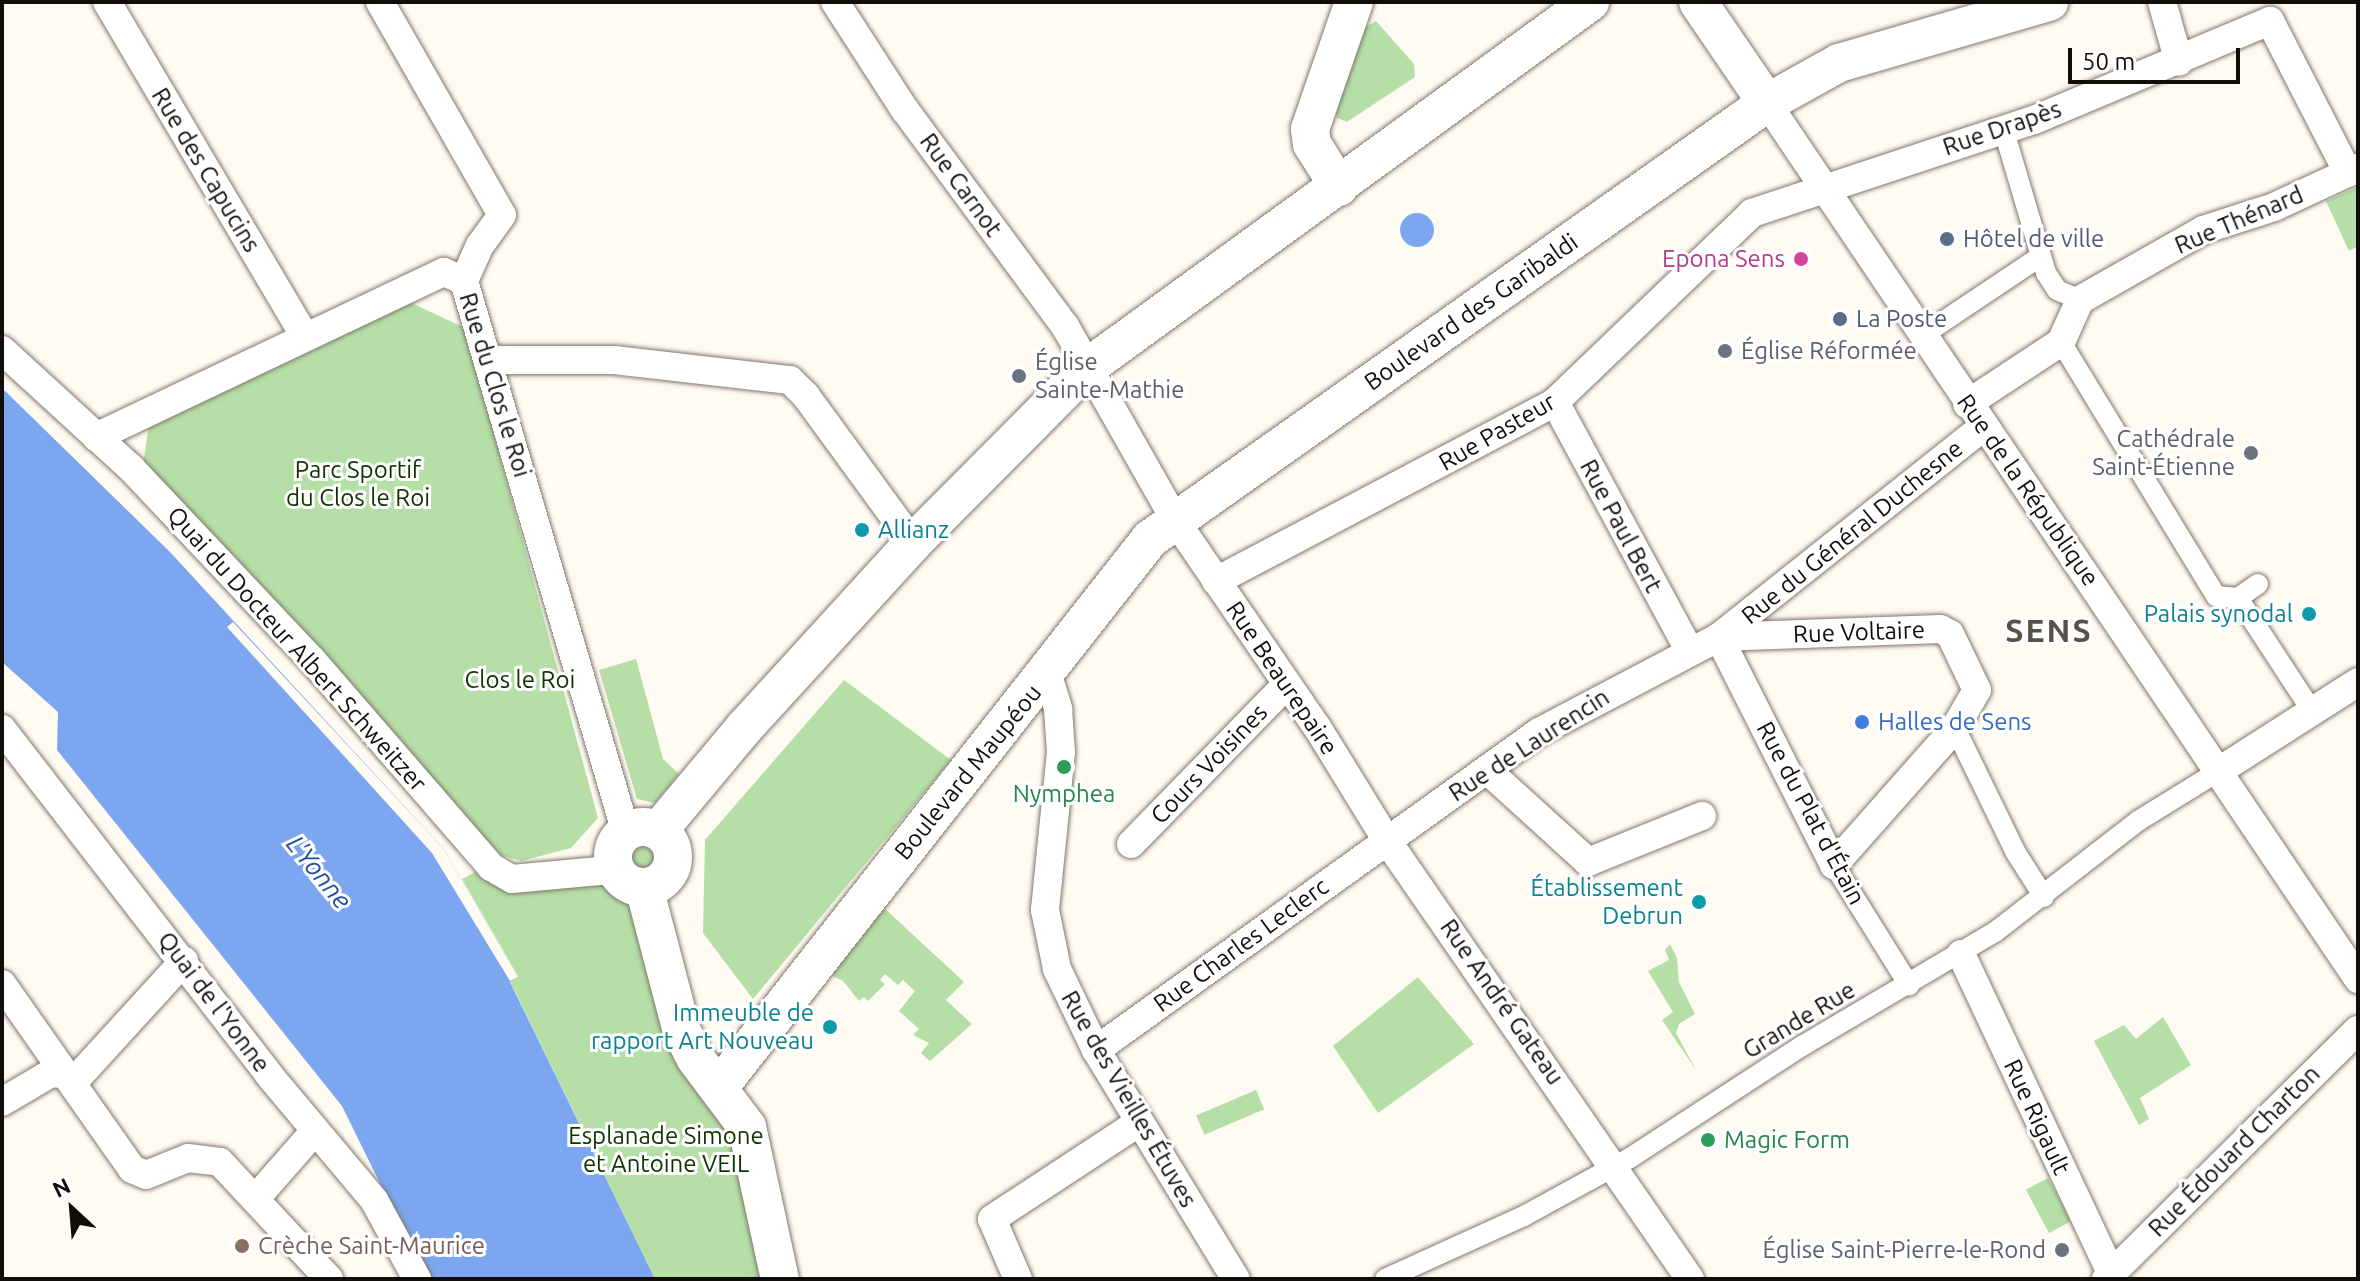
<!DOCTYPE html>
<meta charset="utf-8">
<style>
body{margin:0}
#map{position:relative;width:2360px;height:1281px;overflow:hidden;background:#fffaf2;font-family:Ubuntu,sans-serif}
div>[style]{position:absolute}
.green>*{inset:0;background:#b5dfa6;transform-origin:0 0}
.round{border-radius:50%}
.water>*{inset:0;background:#7ca7f0}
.pier>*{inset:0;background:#fffaf2}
.roads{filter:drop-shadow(0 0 2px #80786d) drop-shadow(0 0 2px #80786d)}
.pedestrian>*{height:20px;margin:-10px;padding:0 10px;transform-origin:10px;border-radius:10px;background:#fff}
.minor>*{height:28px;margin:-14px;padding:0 14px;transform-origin:14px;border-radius:14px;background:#fff}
.secondary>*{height:38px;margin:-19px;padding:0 19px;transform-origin:19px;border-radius:19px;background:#fff}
.secondary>.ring{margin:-19px;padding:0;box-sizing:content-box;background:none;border:38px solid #fff;border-radius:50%}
.dots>*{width:22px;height:22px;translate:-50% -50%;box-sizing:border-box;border:4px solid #fff;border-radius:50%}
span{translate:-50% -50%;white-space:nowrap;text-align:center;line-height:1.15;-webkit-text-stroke:6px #fff;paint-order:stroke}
.street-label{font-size:24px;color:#110e0a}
.service-label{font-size:24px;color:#4e5e75}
.left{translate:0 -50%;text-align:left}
.hotel-label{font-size:24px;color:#b23c85}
.right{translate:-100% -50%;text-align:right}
.worship-label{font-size:24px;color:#5b616d}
.park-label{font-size:24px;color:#103300}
.culture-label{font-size:24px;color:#0d838f}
.shop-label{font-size:24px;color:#366cbe}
.leisure-label{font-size:24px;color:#27864d}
.education-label{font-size:24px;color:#785e54}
.water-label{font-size:26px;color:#2050a5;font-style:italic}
.district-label{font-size:32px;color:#585147;font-weight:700;letter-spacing:2px}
.frame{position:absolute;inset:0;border:4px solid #110e0a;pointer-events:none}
.north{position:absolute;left:32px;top:1169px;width:80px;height:80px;-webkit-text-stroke:6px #fff;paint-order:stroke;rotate:334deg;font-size:22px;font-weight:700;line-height:32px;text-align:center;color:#110e0a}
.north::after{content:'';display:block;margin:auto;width:28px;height:36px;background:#110e0a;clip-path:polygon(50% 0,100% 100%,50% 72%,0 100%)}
.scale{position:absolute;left:2068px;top:48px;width:172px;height:36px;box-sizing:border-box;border:4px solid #110e0a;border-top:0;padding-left:10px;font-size:24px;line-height:28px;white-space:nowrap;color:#110e0a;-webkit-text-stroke:6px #fff;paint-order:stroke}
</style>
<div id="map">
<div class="green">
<i style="clip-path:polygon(1376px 21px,1414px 64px,1415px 77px,1347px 122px,1337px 118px,1335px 106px,1364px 28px)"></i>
<i style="clip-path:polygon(2358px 187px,2358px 246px,2349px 251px,2326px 201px)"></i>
<i style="clip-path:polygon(407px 301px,465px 328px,598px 818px,571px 848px,521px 861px,493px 853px,143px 465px,149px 425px)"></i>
<i style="clip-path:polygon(636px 659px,663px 759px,679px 774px,655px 803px,637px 799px,599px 670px)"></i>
<i style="clip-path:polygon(844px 680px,951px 760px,753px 999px,703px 933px,705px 840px)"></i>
<i class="round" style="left:623px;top:837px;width:40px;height:40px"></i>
<i style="clip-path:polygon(475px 872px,508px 892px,599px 880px,631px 907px,668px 1048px,725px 1115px,764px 1279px,655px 1279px,510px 981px,518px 976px,462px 879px)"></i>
<i style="clip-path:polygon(882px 906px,964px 982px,946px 1000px,972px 1024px,930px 1061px,921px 1053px,929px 1043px,913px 1035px,919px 1029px,899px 1011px,915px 991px,903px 980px,898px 985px,885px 974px,880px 980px,885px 984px,868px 1001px,864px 997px,859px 1001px,843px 981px,829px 974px)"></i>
<i style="clip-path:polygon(1670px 944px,1677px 958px,1679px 982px,1695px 1014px,1679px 1024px,1676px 1033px,1696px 1070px,1662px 1020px,1673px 1012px,1648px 971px,1669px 960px,1665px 950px)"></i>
<i style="clip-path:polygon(1418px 977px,1474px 1044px,1378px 1113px,1333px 1046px)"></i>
<i style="clip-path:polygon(2163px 1017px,2191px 1065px,2140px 1098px,2149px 1119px,2139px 1125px,2094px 1041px,2124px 1025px,2136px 1039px)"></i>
<i style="left:1256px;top:1090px;width:21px;height:65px;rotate:67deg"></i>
<i style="left:2048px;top:1178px;width:49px;height:25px;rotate:62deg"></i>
</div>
<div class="water">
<i class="round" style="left:1400px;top:213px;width:34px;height:34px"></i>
<i style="clip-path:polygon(2px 388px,170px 552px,443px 848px,518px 977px,510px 982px,655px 1279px,427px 1279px,342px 1106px,57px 750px,58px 712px,2px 662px)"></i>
</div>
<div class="pier">
<i style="clip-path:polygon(233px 622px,443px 848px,518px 977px,510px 981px,432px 853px,227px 627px)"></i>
</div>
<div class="roads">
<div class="pedestrian">
<i style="left:2004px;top:131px;width:148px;rotate:73.5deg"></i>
<i style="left:2046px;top:273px;width:20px;rotate:57deg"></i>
<i style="left:2057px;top:290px;width:25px;rotate:23deg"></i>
<i style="left:1923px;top:335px;width:142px;rotate:-33.8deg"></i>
<i style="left:2061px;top:342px;width:298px;rotate:58.6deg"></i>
<i style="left:2216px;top:596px;width:22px;rotate:5deg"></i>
<i style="left:2258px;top:584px;width:24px;rotate:145deg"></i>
<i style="left:2238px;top:598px;width:135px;rotate:56.8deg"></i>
<i style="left:1955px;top:728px;width:139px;rotate:64deg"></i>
<i style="left:2016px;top:853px;width:52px;rotate:57.5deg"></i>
<i style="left:1834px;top:865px;width:142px;rotate:58deg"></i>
<i style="left:1385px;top:1279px;width:153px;rotate:-24.4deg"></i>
<i style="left:1524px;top:1216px;width:121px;rotate:-28.7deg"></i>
<i style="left:1630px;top:1158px;width:205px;rotate:-33.1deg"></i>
<i style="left:1802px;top:1046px;width:224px;rotate:-30.6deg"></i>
<i style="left:1995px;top:932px;width:181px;rotate:-37.8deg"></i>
<i style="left:2138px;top:821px;width:95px;rotate:-31.7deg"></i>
</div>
<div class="minor">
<i style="left:107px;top:2px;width:389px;rotate:59.4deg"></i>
<i style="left:380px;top:2px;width:245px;rotate:60.2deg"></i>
<i style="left:502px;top:215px;width:37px;rotate:126deg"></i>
<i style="left:480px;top:245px;width:39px;rotate:114deg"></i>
<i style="left:835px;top:2px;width:129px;rotate:57.1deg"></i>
<i style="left:905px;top:110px;width:269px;rotate:53.5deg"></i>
<i style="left:1065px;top:326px;width:223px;rotate:60.4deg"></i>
<i style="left:1175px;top:520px;width:251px;rotate:55.6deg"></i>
<i style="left:1317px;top:727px;width:132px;rotate:58.4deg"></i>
<i style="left:1386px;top:839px;width:535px;rotate:55.36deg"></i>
<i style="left:2162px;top:2px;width:62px;rotate:74.2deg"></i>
<i style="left:1767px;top:103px;width:1057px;rotate:55.99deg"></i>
<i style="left:2px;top:350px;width:175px;rotate:42.5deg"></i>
<i style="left:131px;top:468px;width:264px;rotate:46.7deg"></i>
<i style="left:312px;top:660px;width:274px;rotate:49.1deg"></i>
<i style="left:491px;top:867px;width:24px;rotate:30deg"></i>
<i style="left:512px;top:879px;width:88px;rotate:-5.2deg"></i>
<i style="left:600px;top:871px;width:16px;rotate:-30deg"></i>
<i style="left:490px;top:360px;width:124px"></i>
<i style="left:614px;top:360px;width:177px;rotate:6.5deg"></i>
<i style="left:790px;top:380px;width:23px;rotate:45deg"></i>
<i style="left:806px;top:396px;width:182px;rotate:53.9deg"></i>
<i style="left:1555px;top:402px;width:282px;rotate:61.6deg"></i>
<i style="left:1967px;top:404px;width:113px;rotate:-33.4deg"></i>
<i style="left:2061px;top:342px;width:46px;rotate:-65.7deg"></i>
<i style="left:2080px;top:300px;width:142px;rotate:-29.6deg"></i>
<i style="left:2203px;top:230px;width:75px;rotate:-17.9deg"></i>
<i style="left:2274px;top:207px;width:93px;rotate:-24.9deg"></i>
<i style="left:96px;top:437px;width:385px;rotate:-25.4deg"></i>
<i style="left:444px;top:272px;width:22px;rotate:24deg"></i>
<i style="left:464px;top:281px;width:575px;rotate:73.64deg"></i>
<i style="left:1216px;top:581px;width:383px;rotate:-27.8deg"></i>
<i style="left:1555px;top:402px;width:273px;rotate:-43.8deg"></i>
<i style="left:1752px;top:213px;width:297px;rotate:-18.3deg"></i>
<i style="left:2034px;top:120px;width:256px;rotate:-22.8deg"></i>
<i style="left:2270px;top:21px;width:171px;rotate:62.8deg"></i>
<i style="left:1940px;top:629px;width:11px;rotate:27deg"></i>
<i style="left:1950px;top:634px;width:62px;rotate:64.3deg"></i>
<i style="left:1977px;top:690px;width:44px;rotate:120.1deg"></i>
<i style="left:1955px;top:728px;width:183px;rotate:131.5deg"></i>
<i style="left:1834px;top:865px;width:255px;rotate:-116.8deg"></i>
<i style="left:1719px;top:637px;width:221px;rotate:-2.1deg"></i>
<i style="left:1047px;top:672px;width:39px;rotate:73deg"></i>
<i style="left:1058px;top:709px;width:43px;rotate:86deg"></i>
<i style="left:1061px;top:752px;width:159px;rotate:95.8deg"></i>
<i style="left:1045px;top:910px;width:60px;rotate:78.5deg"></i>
<i style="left:1057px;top:969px;width:90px;rotate:64.3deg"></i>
<i style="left:1096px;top:1050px;width:268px;rotate:58.6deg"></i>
<i style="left:2px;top:729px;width:437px;rotate:52.3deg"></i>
<i style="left:269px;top:1075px;width:163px;rotate:50deg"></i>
<i style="left:374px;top:1200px;width:90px;rotate:61.4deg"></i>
<i style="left:1487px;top:770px;width:137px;rotate:42.3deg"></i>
<i style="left:1588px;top:862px;width:123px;rotate:-22deg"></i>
<i style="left:2219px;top:771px;width:165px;rotate:-32.6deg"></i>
<i style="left:1131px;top:844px;width:223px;rotate:-45.7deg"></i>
<i style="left:1961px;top:954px;width:359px;rotate:64.8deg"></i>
<i style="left:2px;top:984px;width:226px;rotate:54.9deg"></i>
<i style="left:132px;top:1169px;width:15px;rotate:23deg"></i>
<i style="left:146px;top:1175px;width:45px;rotate:-22deg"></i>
<i style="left:188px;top:1158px;width:32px;rotate:7deg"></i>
<i style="left:220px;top:1162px;width:160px;rotate:47deg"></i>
<i style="left:1096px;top:1050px;width:545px;rotate:-35.67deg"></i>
<i style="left:1539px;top:732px;width:204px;rotate:-27.8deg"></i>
<i style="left:1719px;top:637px;width:339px;rotate:-38.5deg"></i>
<i style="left:2px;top:1102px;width:57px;rotate:-30.6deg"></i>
<i style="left:51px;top:1073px;width:28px;rotate:6deg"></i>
<i style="left:79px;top:1076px;width:156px;rotate:-47.6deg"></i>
<i style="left:257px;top:1197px;width:86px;rotate:-48.8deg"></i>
<i style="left:1018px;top:1279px;width:65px;rotate:-113.4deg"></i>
<i style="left:992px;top:1219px;width:175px;rotate:-33.3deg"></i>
<i style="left:2106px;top:1279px;width:354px;rotate:-44.7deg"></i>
</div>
<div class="secondary">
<i style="left:1698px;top:2px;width:122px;rotate:55.7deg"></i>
<i style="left:1339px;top:187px;width:51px;rotate:-122.1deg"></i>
<i style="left:1312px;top:144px;width:15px;rotate:-98deg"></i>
<i style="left:1310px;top:129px;width:134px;rotate:-70.9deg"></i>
<i class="ring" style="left:613px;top:827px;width:22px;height:22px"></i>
<i style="left:658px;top:831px;width:136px;rotate:-50.1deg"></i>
<i style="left:745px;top:727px;width:249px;rotate:-47.6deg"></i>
<i style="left:913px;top:543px;width:248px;rotate:-45.2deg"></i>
<i style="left:1088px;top:367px;width:621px;rotate:-36.02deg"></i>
<i style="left:644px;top:887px;width:150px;rotate:75.3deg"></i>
<i style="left:682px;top:1032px;width:30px;rotate:63deg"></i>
<i style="left:696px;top:1059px;width:85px;rotate:53.1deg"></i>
<i style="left:747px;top:1127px;width:156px;rotate:77.8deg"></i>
<i style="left:720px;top:1086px;width:696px;rotate:-51.83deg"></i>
<i style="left:1150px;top:539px;width:756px;rotate:-35.25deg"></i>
<i style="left:1767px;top:103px;width:82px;rotate:-29.1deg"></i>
<i style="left:1839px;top:63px;width:219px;rotate:-16.2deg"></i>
</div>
</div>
<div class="dots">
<i style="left:1947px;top:239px;background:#5c6f8a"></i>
<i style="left:1801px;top:259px;background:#d1479c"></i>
<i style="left:1840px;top:319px;background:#5c6f8a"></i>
<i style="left:1725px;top:351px;background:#6b7280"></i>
<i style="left:1019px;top:376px;background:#6b7280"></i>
<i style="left:2251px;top:453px;background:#6b7280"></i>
<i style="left:862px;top:530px;background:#0f9aa8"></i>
<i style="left:2309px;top:614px;background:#0f9aa8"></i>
<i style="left:1862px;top:722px;background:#3f7fe0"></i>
<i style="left:1064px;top:767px;background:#2e9e5b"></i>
<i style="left:1699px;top:902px;background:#0f9aa8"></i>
<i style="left:830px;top:1027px;background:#0f9aa8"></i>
<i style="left:1708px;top:1140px;background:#2e9e5b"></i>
<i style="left:242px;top:1246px;background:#8d6e63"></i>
<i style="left:2062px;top:1250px;background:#6b7280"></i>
</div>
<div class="street-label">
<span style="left:2002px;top:128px;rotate:-19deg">Rue Drapès</span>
<span style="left:206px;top:170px;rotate:59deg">Rue des Capucins</span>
<span style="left:961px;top:185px;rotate:54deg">Rue Carnot</span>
<span style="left:2239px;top:220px;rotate:-23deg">Rue Thénard</span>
<span style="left:1471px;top:312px;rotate:-35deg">Boulevard des Garibaldi</span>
<span style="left:495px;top:385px;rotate:73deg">Rue du Clos le Roi</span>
<span style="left:1497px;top:432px;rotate:-30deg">Rue Pasteur</span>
<span style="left:2028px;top:490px;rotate:55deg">Rue de la République</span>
<span style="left:1621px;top:526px;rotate:62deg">Rue Paul Bert</span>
<span style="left:1852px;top:532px;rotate:-39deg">Rue du Général Duchesne</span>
<span style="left:1859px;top:632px;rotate:-2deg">Rue Voltaire</span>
<span style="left:297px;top:649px;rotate:48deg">Quai du Docteur Albert Schweitzer</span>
<span style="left:1282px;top:678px;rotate:56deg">Rue Beaurepaire</span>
<span style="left:1529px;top:745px;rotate:-33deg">Rue de Laurencin</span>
<span style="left:1209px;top:764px;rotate:-46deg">Cours Voisines</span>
<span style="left:968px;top:772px;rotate:-51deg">Boulevard Maupéou</span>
<span style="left:1811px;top:813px;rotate:62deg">Rue du Plat d'Étain</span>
<span style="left:1241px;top:945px;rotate:-36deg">Rue Charles Leclerc</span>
<span style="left:214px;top:1002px;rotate:53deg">Quai de l'Yonne</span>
<span style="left:1502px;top:1002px;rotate:55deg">Rue André Gateau</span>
<span style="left:1799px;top:1020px;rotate:-31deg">Grande Rue</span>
<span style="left:1129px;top:1099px;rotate:60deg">Rue des Vieilles Étuves</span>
<span style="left:2037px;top:1117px;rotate:65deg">Rue Rigault</span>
<span style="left:2234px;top:1151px;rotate:-45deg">Rue Édouard Charton</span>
</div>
<div class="service-label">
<span class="left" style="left:1963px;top:239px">Hôtel de ville</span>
<span class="left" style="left:1856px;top:319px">La Poste</span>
</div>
<div class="hotel-label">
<span class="right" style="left:1785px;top:259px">Epona Sens</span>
</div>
<div class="worship-label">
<span class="left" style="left:1741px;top:351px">Église Réformée</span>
<span class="left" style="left:1035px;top:376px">Église<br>Sainte-Mathie</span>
<span class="right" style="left:2235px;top:453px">Cathédrale<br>Saint-Étienne</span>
<span class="right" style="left:2046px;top:1250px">Église Saint-Pierre-le-Rond</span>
</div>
<div class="park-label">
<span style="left:358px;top:484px">Parc Sportif<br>du Clos le Roi</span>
<span style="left:520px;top:680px">Clos le Roi</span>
<span style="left:666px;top:1150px">Esplanade Simone<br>et Antoine VEIL</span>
</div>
<div class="culture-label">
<span class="left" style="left:878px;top:530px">Allianz</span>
<span class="right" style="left:2293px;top:614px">Palais synodal</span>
<span class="right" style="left:1683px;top:902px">Établissement<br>Debrun</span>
<span class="right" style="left:814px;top:1027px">Immeuble de<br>rapport Art Nouveau</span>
</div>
<div class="shop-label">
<span class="left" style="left:1878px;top:722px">Halles de Sens</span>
</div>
<div class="leisure-label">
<span style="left:1064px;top:794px">Nymphea</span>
<span class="left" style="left:1724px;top:1140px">Magic Form</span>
</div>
<div class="education-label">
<span class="left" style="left:258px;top:1246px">Crèche Saint-Maurice</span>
</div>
<div class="water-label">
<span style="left:319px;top:872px;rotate:51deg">L'Yonne</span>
</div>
<div class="district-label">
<span style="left:2049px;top:630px">SENS</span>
</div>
<div class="frame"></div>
<div class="north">N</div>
<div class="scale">50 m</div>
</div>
